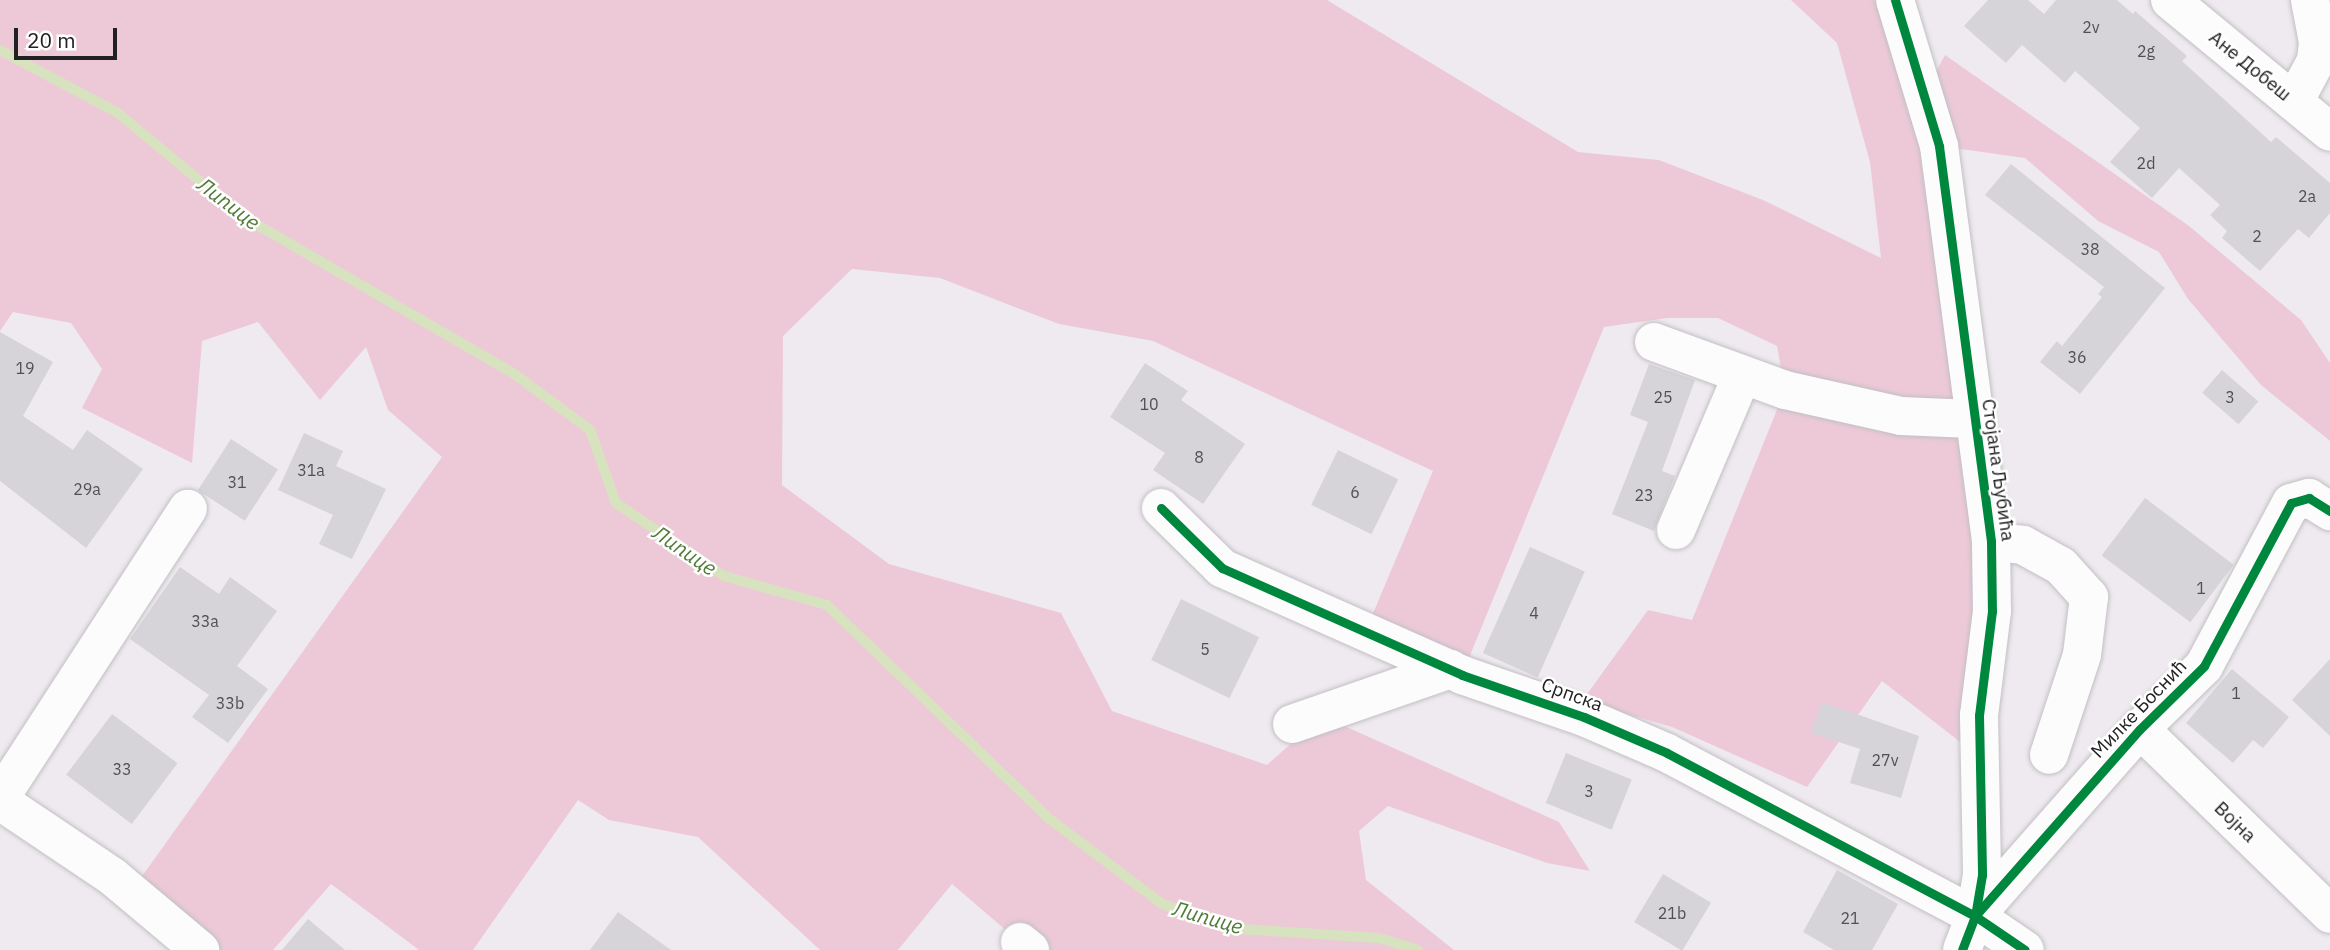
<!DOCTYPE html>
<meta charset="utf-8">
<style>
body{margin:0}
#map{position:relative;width:2330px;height:950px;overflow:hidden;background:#efeaf0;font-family:"IBM Plex Sans",sans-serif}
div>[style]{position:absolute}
.grass>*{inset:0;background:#edc9d8}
.stream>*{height:10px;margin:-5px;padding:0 5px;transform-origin:5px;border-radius:5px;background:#d6e3be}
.building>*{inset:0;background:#d6d4d8;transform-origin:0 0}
.roads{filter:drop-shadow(0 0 2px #c2c0c3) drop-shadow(0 0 2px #c2c0c3)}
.minor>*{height:38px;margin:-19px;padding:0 19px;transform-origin:19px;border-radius:19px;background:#fdfcfd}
.cycleway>*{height:9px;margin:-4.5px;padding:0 4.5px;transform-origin:4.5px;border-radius:4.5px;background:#00873e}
span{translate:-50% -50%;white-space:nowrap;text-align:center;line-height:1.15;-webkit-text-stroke:5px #fff;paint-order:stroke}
.number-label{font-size:16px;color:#505051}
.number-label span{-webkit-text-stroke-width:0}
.street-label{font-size:19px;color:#212121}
.water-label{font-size:21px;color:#507c36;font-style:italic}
.scale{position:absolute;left:14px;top:28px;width:103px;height:32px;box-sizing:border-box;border:4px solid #212121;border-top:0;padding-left:9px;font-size:21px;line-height:24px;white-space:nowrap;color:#212121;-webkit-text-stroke:5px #fff;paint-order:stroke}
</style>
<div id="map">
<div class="grass">
<i style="clip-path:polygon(0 0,1327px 0,1578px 152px,1659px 160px,1763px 200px,1881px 258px,1870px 162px,1837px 43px,1791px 0,1895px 0,1924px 94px,1945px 55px,2189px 226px,2301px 320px,2330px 363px,2330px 441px,2261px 385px,2188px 299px,2159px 252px,2098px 221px,2025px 158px,1939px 146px,1967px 346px,1978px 756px,1882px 681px,1807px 787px,1672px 727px,1582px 701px,1648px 610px,1692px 620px,1785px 390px,1777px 346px,1718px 318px,1667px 318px,1604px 327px,1462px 675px,1366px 630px,1433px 471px,1153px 341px,1059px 324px,940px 278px,852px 269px,783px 336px,782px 485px,889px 564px,1061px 613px,1112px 711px,1267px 765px,1322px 716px,1559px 822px,1590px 871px,1547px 863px,1388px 806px,1359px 831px,1366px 880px,1454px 950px,1029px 950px,952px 884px,898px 950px,820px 950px,698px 837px,609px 820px,578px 800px,473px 950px,419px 950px,331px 884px,273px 950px,200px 950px,130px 893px,442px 457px,388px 410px,366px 347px,320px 400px,258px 322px,202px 341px,192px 463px,82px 408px,102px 369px,71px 323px,13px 312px,0 331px)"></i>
</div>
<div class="stream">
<i style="left:0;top:50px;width:134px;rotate:28.1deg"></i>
<i style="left:118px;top:113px;width:161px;rotate:39.7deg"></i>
<i style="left:242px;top:216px;width:313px;rotate:30.1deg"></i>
<i style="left:513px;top:373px;width:96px;rotate:36.5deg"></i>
<i style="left:590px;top:430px;width:77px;rotate:70.4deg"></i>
<i style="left:616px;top:503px;width:130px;rotate:34.1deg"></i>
<i style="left:724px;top:576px;width:107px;rotate:15.7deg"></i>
<i style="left:827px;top:605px;width:306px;rotate:43.9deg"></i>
<i style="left:1047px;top:817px;width:144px;rotate:37.1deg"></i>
<i style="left:1162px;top:904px;width:83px;rotate:17.6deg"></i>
<i style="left:1241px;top:929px;width:138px;rotate:3.7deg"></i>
<i style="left:1379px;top:938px;width:41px;rotate:17.1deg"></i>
</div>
<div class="building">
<i style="clip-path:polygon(1988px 0,2028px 0,2044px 14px,2056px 0,2117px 0,2133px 14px,2135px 11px,2187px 56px,2182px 61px,2271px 142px,2276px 137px,2330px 183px,2330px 213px,2309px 238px,2298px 229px,2260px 271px,2222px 238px,2227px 231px,2210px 215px,2220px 205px,2179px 168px,2152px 198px,2110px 162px,2140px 128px,2075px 71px,2065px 83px,2022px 45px,2006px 63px,1964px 26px)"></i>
<i style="clip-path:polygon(2011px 164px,2165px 288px,2080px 394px,2040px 362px,2057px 341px,2062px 346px,2102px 297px,2098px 294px,2104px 287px,1985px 195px)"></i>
<i style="clip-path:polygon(0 332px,53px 362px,23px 416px,73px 450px,87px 430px,143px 469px,86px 548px,0 481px)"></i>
<i style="clip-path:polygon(1145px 363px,1188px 391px,1181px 400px,1245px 444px,1203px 504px,1153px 470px,1165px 453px,1110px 417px)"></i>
<i style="clip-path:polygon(1649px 364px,1695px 380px,1662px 471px,1675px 476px,1654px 531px,1612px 514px,1648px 422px,1630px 415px)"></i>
<i style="left:2222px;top:370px;width:48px;height:30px;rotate:41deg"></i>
<i style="clip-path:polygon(304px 433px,343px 451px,336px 466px,386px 489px,352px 559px,319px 544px,333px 515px,278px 490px)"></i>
<i style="left:231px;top:439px;width:56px;height:61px;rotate:33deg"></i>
<i style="left:1338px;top:450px;width:67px;height:61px;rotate:26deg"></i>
<i style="left:2145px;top:498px;width:111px;height:72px;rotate:37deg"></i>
<i style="left:1530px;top:547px;width:60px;height:116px;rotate:24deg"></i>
<i style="clip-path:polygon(180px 567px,219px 594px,230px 577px,277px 611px,237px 666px,268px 689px,228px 743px,192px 717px,209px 695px,130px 639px)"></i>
<i style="left:1181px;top:599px;width:87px;height:68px;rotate:26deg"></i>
<i style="clip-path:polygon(2330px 659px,2330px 736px,2292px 700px)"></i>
<i style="clip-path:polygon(2232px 669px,2289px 717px,2263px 748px,2253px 740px,2233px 763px,2186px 723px)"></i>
<i style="clip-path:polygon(1822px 702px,1919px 736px,1901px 798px,1850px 783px,1860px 749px,1811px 733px)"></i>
<i style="left:112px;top:714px;width:82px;height:76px;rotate:37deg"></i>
<i style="left:1566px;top:753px;width:71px;height:54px;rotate:22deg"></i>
<i style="clip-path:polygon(1837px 870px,1898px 904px,1872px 950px,1834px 950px,1803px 932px)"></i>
<i style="left:1663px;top:874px;width:56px;height:56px;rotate:31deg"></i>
<i style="clip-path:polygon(618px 912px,671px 950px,590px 950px)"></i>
<i style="clip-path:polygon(308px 919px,345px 950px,282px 950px)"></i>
</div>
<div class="roads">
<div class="minor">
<i style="left:1895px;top:0;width:152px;rotate:73.2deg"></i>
<i style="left:1939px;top:146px;width:399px;rotate:82.5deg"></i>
<i style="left:1991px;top:542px;width:69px;rotate:89.2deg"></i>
<i style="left:1992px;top:611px;width:105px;rotate:97.1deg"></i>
<i style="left:1979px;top:715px;width:160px;rotate:88.9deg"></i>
<i style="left:1982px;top:875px;width:42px;rotate:99.7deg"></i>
<i style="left:1975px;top:916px;width:36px;rotate:111deg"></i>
<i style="left:2170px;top:0;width:207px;rotate:39.5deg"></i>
<i style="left:2294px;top:102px;width:47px;rotate:-61.8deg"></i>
<i style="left:2316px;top:61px;width:19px;rotate:-84deg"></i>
<i style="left:2318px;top:42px;width:43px;rotate:-100.8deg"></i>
<i style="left:1654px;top:342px;width:140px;rotate:20.1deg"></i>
<i style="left:1785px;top:390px;width:119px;rotate:12.6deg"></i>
<i style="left:1901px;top:416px;width:71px;rotate:2.4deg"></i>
<i style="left:1161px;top:508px;width:86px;rotate:44.5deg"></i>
<i style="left:1222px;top:568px;width:263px;rotate:24deg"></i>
<i style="left:1462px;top:675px;width:129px;rotate:19deg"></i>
<i style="left:1584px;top:717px;width:90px;rotate:23.4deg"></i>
<i style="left:1667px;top:753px;width:348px;rotate:27.9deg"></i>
<i style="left:1975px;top:916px;width:60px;rotate:34.2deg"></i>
<i style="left:1676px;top:530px;width:168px;rotate:-66.9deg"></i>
<i style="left:1991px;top:542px;width:32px;rotate:5deg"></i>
<i style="left:2023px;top:545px;width:43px;rotate:28.9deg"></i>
<i style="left:2061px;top:566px;width:42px;rotate:47.9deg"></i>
<i style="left:2089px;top:597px;width:58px;rotate:96.9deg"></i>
<i style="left:2082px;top:655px;width:105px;rotate:108.3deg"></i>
<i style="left:1292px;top:724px;width:168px;rotate:-19.1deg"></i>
<i style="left:2140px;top:729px;width:265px;rotate:44.2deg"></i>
<i style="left:0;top:798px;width:345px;rotate:-57deg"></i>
<i style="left:0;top:801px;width:136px;rotate:33.9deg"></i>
<i style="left:113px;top:877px;width:114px;rotate:40deg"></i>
<i style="left:1975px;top:916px;width:249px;rotate:-48.6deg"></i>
<i style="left:2140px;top:729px;width:90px;rotate:-44.5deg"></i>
<i style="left:2204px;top:666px;width:185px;rotate:-61.9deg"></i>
<i style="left:2291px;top:503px;width:19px;rotate:-16deg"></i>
<i style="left:2309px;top:498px;width:25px;rotate:32deg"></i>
<i style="left:1020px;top:942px;width:13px;rotate:39deg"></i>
</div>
</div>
<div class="cycleway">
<i style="left:1895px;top:0;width:152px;rotate:73.2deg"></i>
<i style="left:1939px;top:146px;width:399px;rotate:82.5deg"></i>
<i style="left:1991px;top:542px;width:69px;rotate:89.2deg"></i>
<i style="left:1992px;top:611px;width:105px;rotate:97.1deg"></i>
<i style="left:1979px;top:715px;width:160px;rotate:88.9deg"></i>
<i style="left:1982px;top:875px;width:42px;rotate:99.7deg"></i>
<i style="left:1975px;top:916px;width:36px;rotate:111deg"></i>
<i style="left:1161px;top:508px;width:86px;rotate:44.5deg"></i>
<i style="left:1222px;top:568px;width:263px;rotate:24deg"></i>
<i style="left:1462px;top:675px;width:129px;rotate:19deg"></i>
<i style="left:1584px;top:717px;width:90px;rotate:23.4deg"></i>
<i style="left:1667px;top:753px;width:348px;rotate:27.9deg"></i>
<i style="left:1975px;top:916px;width:60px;rotate:34.2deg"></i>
<i style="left:1975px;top:916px;width:249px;rotate:-48.6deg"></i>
<i style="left:2140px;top:729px;width:90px;rotate:-44.5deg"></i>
<i style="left:2204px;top:666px;width:185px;rotate:-61.9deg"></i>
<i style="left:2291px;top:503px;width:19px;rotate:-16deg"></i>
<i style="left:2309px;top:498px;width:25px;rotate:32deg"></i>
</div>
<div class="number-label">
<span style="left:2091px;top:27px">2v</span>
<span style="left:2146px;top:51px">2g</span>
<span style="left:2146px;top:163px">2d</span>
<span style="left:2307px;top:196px">2a</span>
<span style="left:2257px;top:236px">2</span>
<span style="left:2090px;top:249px">38</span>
<span style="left:2077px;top:357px">36</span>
<span style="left:25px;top:368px">19</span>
<span style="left:1663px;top:397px">25</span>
<span style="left:2230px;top:397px">3</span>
<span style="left:1149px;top:404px">10</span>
<span style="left:1199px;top:457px">8</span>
<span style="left:311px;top:470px">31a</span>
<span style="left:237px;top:482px">31</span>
<span style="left:87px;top:489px">29a</span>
<span style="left:1355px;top:492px">6</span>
<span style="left:1644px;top:495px">23</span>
<span style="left:2201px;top:588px">1</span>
<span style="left:1534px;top:613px">4</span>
<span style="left:205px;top:621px">33a</span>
<span style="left:1205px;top:649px">5</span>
<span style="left:2236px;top:693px">1</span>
<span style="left:230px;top:703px">33b</span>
<span style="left:1885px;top:760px">27v</span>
<span style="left:122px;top:769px">33</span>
<span style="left:1589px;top:791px">3</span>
<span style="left:1672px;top:913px">21b</span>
<span style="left:1850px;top:918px">21</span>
</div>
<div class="street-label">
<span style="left:2250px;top:66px;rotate:39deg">Ане Добеш</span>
<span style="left:1998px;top:470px;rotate:82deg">Стојана Љубића</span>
<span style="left:1572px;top:695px;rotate:20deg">Српска</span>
<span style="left:2139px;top:709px;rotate:-46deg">Милке Боснић</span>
<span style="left:2235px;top:822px;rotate:44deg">Војна</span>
</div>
<div class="water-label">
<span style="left:229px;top:203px;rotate:37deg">Липице</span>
<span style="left:685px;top:550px;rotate:34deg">Липице</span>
<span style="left:1208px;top:917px;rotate:16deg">Липице</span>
</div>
<div class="scale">20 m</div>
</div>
